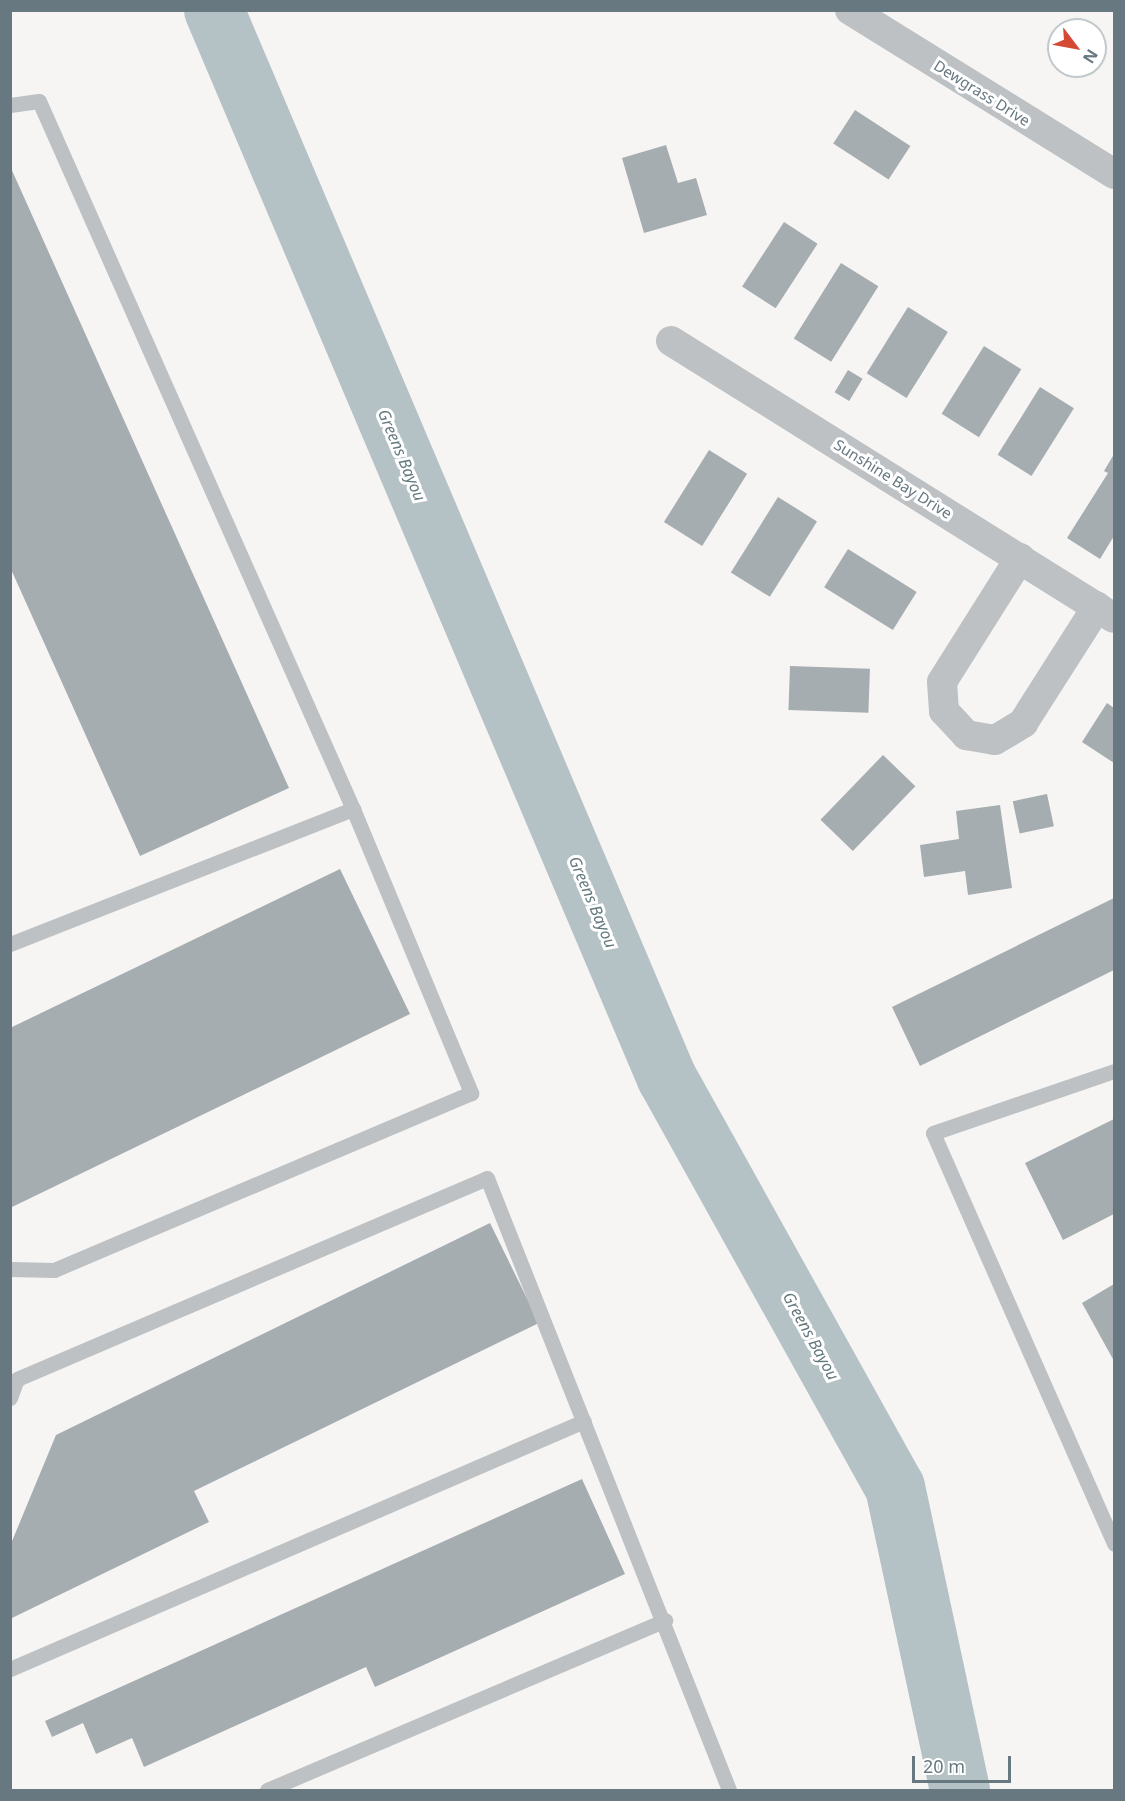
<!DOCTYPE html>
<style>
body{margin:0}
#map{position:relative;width:1125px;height:1801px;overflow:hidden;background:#f6f5f3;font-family:"Noto Sans",sans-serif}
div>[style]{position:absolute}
.river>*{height:60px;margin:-30px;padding:0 30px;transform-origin:30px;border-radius:30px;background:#b5c2c5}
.building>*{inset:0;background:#a5adb1;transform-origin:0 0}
.service>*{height:15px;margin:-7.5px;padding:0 7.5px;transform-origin:7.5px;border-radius:7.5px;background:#bdc1c4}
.minor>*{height:30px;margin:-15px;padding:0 15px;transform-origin:15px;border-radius:15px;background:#bdc1c4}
span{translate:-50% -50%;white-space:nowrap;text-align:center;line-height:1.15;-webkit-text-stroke:6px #fff;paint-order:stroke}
.street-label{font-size:15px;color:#677881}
.water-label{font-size:16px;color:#63797e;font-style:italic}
.frame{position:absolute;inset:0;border:12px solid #677881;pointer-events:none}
.north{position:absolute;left:1047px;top:18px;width:60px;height:60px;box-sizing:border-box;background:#fff;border:2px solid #c2c9cd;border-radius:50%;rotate:122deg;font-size:16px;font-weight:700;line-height:24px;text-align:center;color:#677881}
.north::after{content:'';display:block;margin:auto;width:21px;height:27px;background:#d44a35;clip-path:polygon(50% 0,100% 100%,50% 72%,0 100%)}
.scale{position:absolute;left:912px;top:1756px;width:99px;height:27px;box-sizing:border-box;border:3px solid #677881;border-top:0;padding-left:8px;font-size:18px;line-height:21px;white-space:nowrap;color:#677881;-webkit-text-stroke:4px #fff;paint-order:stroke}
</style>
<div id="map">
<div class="river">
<i style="left:214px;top:10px;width:1160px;rotate:67.02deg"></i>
<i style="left:667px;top:1078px;width:468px;rotate:60.9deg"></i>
<i style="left:895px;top:1487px;width:310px;rotate:77.9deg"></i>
</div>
<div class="building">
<i style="left:855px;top:110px;width:66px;height:40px;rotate:33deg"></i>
<i style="clip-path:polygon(666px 145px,678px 183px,696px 178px,707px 215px,644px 233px,622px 158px)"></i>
<i style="clip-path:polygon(10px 166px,289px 788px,140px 856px,10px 567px)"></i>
<i style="left:784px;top:222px;width:40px;height:77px;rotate:33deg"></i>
<i style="left:841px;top:263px;width:44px;height:89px;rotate:32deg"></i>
<i style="left:908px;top:307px;width:47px;height:78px;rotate:32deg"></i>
<i style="left:984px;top:346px;width:44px;height:80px;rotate:32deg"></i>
<i style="left:848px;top:370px;width:17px;height:26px;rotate:31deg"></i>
<i style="left:1040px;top:387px;width:40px;height:80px;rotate:32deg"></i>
<i style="left:709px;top:450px;width:45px;height:85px;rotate:32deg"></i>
<i style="clip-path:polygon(1114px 454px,1114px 536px,1100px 559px,1067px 538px,1108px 473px,1104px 471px)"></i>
<i style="left:778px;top:497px;width:46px;height:89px;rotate:32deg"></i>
<i style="left:848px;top:549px;width:81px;height:45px;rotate:32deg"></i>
<i style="left:790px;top:666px;width:80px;height:44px;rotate:2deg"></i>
<i style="clip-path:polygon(1107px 703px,1114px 708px,1114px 763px,1082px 742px)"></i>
<i style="left:883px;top:755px;width:45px;height:90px;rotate:44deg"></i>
<i style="left:1047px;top:794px;width:33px;height:35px;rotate:78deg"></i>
<i style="clip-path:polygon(1000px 805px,1012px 888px,968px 895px,965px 871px,924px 877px,920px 845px,959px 839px,956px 811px)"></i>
<i style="clip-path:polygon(340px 869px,410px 1014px,10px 1208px,10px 1028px)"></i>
<i style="clip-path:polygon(1114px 898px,1114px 970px,920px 1066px,892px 1007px)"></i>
<i style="clip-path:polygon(1114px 1119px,1114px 1214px,1063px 1240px,1025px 1163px)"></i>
<i style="clip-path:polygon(490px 1223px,539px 1323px,194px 1491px,209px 1522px,10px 1619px,10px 1546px,56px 1435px)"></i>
<i style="clip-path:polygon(1114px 1284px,1114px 1361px,1082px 1303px)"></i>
<i style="clip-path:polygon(582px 1479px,625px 1574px,375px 1687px,366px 1667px,144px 1767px,132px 1738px,96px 1754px,83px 1723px,52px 1737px,45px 1721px)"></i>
</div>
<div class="service">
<i style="left:10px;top:105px;width:29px;rotate:-8deg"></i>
<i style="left:39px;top:101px;width:775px;rotate:66.08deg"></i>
<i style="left:353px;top:809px;width:308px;rotate:67.4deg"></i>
<i style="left:471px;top:1093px;width:453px;rotate:157deg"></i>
<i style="left:54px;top:1270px;width:44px;rotate:-178.7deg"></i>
<i style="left:10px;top:944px;width:369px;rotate:-21.5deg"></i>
<i style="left:1114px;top:1071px;width:191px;rotate:161.1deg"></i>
<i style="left:933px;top:1133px;width:449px;rotate:66.2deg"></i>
<i style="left:10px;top:1398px;width:20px;rotate:-70deg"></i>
<i style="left:17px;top:1379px;width:511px;rotate:-23.15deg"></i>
<i style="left:487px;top:1178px;width:658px;rotate:68.42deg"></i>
<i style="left:10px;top:1669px;width:625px;rotate:-23.37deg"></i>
<i style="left:267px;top:1790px;width:433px;rotate:-23.1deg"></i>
</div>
<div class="minor">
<i style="left:850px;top:10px;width:311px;rotate:31.8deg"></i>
<i style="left:671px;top:341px;width:522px;rotate:32.02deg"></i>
<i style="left:1020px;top:558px;width:146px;rotate:122.2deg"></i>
<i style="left:942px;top:682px;width:29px;rotate:86deg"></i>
<i style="left:944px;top:711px;width:33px;rotate:47deg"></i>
<i style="left:966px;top:735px;width:29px;rotate:10deg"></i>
<i style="left:995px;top:740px;width:33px;rotate:-31deg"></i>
<i style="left:1023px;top:723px;width:138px;rotate:-57.5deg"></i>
</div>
<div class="street-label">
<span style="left:982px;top:93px;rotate:32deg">Dewgrass Drive</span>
<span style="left:893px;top:479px;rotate:32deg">Sunshine Bay Drive</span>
</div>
<div class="water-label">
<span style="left:402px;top:455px;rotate:67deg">Greens Bayou</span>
<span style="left:593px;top:902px;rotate:67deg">Greens Bayou</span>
<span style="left:811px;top:1336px;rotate:61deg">Greens Bayou</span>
</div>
<div class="frame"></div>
<div class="north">N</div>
<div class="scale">20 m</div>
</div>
